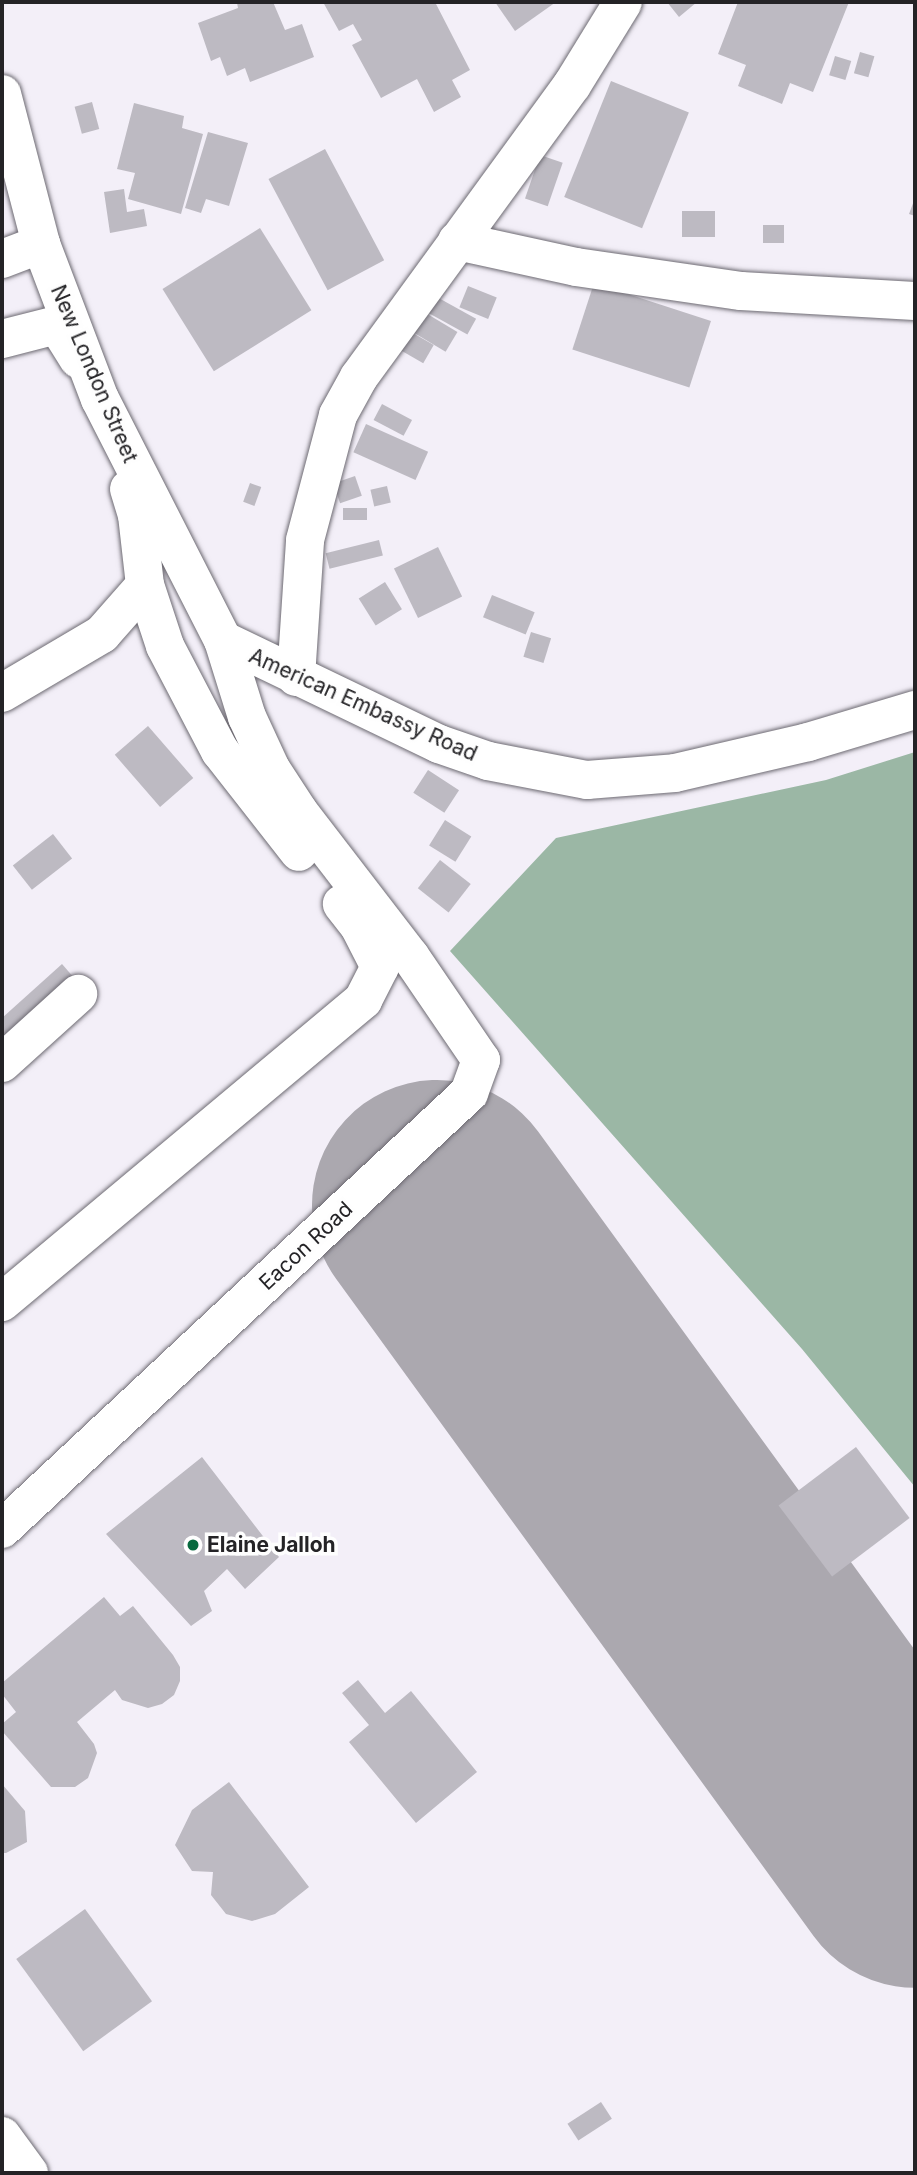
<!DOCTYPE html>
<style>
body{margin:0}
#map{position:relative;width:917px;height:2175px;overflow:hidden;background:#f3eff8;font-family:Inter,sans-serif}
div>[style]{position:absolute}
.forest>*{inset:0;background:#9bb7a5}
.runway>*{height:250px;margin:-125px;padding:0 125px;transform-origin:125px;border-radius:125px;background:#aba8af}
.building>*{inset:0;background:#bdbac2;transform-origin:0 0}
.roads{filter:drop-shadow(0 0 2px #6d6a72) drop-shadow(0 0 2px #6d6a72)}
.minor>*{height:38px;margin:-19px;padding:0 19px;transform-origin:19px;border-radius:19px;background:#fff}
.dots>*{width:19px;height:19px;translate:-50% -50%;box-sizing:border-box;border:4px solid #fefefe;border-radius:50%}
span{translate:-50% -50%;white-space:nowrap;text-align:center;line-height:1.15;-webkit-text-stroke:7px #fefefe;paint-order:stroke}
.street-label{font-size:21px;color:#242326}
.poi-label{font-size:21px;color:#242326;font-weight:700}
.left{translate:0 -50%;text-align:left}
.frame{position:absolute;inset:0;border:4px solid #242326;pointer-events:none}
</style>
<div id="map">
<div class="forest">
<i style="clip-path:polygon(915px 752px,915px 1487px,802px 1349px,450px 951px,556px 838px,826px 780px)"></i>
</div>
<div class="runway">
<i style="left:437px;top:1205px;width:813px;rotate:54deg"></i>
</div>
<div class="building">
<i style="clip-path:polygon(240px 2px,273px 2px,285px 30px,302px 24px,314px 57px,250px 82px,245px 68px,227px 76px,220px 57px,211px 61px,198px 23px,238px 8px,237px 3px)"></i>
<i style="clip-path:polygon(323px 2px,435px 2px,470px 70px,452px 80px,461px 97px,434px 112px,417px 79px,381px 98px,352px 45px,362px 40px,353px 24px,339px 31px)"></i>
<i style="clip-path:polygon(495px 2px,556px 2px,515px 31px)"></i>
<i style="clip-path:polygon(667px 2px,697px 2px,679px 17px)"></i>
<i style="clip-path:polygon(738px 2px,849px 2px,813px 92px,790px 83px,782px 104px,738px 86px,746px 65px,718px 54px)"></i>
<i style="left:860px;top:52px;width:15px;height:22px;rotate:16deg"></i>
<i style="left:835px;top:56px;width:17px;height:20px;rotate:17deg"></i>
<i style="left:611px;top:81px;width:84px;height:125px;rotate:22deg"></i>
<i style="left:92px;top:102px;width:28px;height:18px;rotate:75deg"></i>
<i style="clip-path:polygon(134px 103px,184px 116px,182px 128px,203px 134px,181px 214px,128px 199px,135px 173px,117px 169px)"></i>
<i style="clip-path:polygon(208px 132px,248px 143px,229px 206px,206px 199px,201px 213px,185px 208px)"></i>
<i style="left:325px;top:149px;width:126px;height:64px;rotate:62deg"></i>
<i style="left:540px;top:155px;width:24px;height:46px;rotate:19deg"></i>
<i style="clip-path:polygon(124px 189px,127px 212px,144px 209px,147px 226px,110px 233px,104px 192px)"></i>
<i style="clip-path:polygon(915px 198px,915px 216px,909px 214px)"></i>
<i style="left:682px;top:211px;width:33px;height:26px"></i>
<i style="left:784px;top:225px;width:18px;height:21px;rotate:90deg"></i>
<i style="left:260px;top:228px;width:97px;height:115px;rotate:58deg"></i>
<i style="left:594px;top:283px;width:123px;height:70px;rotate:18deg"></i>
<i style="left:468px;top:286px;width:31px;height:23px;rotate:22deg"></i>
<i style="left:435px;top:296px;width:47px;height:18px;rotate:29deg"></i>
<i style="left:424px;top:312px;width:39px;height:23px;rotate:31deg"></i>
<i style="left:406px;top:329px;width:32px;height:21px;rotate:30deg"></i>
<i style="left:382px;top:404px;width:34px;height:18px;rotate:28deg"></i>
<i style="left:366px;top:424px;width:68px;height:31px;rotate:24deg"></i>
<i style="left:355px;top:476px;width:21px;height:23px;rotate:71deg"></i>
<i style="left:250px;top:483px;width:12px;height:20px;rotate:20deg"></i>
<i style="left:387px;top:486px;width:17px;height:17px;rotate:77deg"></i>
<i style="left:343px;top:508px;width:24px;height:12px"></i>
<i style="left:379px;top:540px;width:16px;height:55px;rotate:76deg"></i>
<i style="left:438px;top:547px;width:55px;height:49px;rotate:64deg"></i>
<i style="left:385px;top:582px;width:32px;height:31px;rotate:58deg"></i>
<i style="left:492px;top:595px;width:46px;height:24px;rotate:22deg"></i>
<i style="left:531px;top:632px;width:21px;height:26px;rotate:17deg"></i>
<i style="left:148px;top:726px;width:69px;height:44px;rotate:49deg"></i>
<i style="left:428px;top:770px;width:37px;height:27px;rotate:33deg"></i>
<i style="left:445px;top:820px;width:31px;height:30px;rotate:32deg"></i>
<i style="left:53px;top:834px;width:31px;height:51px;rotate:52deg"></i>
<i style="left:440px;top:860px;width:39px;height:36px;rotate:38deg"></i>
<i style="clip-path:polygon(62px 964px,82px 987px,2px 1058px,2px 1018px)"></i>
<i style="left:856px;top:1447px;width:89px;height:97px;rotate:53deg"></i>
<i style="clip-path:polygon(202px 1457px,279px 1557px,245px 1589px,227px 1569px,204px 1591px,212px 1611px,191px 1626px,106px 1534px)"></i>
<i style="clip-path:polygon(104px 1597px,120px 1616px,133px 1606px,173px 1655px,180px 1667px,180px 1681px,174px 1695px,162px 1704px,148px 1708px,122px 1700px,115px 1690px,77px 1722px,94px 1744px,97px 1753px,88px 1778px,75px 1787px,51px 1787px,2px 1731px,2px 1724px,16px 1712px,2px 1694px,2px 1683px)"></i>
<i style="clip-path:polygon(358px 1680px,385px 1713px,411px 1691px,477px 1772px,416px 1823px,349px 1742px,369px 1725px,342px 1693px)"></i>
<i style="clip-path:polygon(229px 1782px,309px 1887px,275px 1914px,252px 1921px,226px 1914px,211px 1895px,213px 1872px,192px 1871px,175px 1845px,192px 1810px)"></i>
<i style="clip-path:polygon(2px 1784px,25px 1811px,27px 1842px,6px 1853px,2px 1853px)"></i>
<i style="left:85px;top:1909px;width:114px;height:85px;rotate:54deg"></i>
<i style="left:601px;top:2102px;width:20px;height:40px;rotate:57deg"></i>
</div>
<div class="roads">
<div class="minor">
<i style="left:2px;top:94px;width:155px;rotate:75.4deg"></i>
<i style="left:41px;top:244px;width:166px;rotate:69.2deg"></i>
<i style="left:100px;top:399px;width:271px;rotate:63deg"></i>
<i style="left:223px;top:640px;width:81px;rotate:72.7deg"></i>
<i style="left:247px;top:717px;width:57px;rotate:65.2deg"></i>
<i style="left:271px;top:769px;width:51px;rotate:56.9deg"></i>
<i style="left:299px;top:812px;width:182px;rotate:52.4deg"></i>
<i style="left:410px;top:956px;width:126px;rotate:55.7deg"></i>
<i style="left:481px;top:1060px;width:35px;rotate:110deg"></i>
<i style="left:469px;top:1093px;width:639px;rotate:136.97deg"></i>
<i style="left:457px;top:241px;width:122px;rotate:12.3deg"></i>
<i style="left:576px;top:267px;width:167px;rotate:8.3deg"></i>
<i style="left:741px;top:291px;width:174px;rotate:3.3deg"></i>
<i style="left:2px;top:259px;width:42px;rotate:-21deg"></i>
<i style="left:2px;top:339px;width:57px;rotate:-14.3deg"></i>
<i style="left:57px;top:325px;width:40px;rotate:58deg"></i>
<i style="left:129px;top:489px;width:27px;rotate:73deg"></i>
<i style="left:137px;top:515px;width:70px;rotate:83.5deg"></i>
<i style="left:145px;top:585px;width:64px;rotate:71.8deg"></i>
<i style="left:165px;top:646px;width:119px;rotate:62.4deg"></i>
<i style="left:220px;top:751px;width:128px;rotate:52deg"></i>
<i style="left:223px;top:640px;width:240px;rotate:25.7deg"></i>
<i style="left:439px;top:744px;width:52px;rotate:19.1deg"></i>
<i style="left:488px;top:761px;width:101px;rotate:10.9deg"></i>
<i style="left:587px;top:780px;width:88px;rotate:-4.5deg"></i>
<i style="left:675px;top:773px;width:137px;rotate:-13.1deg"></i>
<i style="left:808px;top:742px;width:112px;rotate:-16.7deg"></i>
<i style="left:296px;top:677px;width:137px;rotate:-86.2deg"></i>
<i style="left:305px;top:540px;width:129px;rotate:-75.2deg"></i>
<i style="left:338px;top:415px;width:43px;rotate:-61.1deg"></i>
<i style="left:359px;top:377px;width:361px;rotate:-53.9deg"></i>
<i style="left:572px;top:85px;width:97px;rotate:-58.4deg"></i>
<i style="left:2px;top:693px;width:116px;rotate:-30.5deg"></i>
<i style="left:102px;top:634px;width:65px;rotate:-48.7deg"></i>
<i style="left:2px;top:1063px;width:103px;rotate:-42.2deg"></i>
<i style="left:2px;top:1302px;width:471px;rotate:-39.9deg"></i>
<i style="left:363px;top:1000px;width:37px;rotate:-63deg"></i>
<i style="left:380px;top:967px;width:46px;rotate:-117.1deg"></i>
<i style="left:359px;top:926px;width:28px;rotate:-128deg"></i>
<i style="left:2px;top:2136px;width:46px;rotate:53.9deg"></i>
</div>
</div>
<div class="dots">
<i style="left:193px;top:1545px;background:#07693e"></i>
</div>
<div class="street-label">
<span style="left:94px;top:374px;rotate:67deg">New London Street</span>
<span style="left:363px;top:705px;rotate:24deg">American Embassy Road</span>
<span style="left:306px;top:1246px;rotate:-43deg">Eacon Road</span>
</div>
<div class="poi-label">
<span class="left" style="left:207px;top:1545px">Elaine Jalloh</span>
</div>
<div class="frame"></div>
</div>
